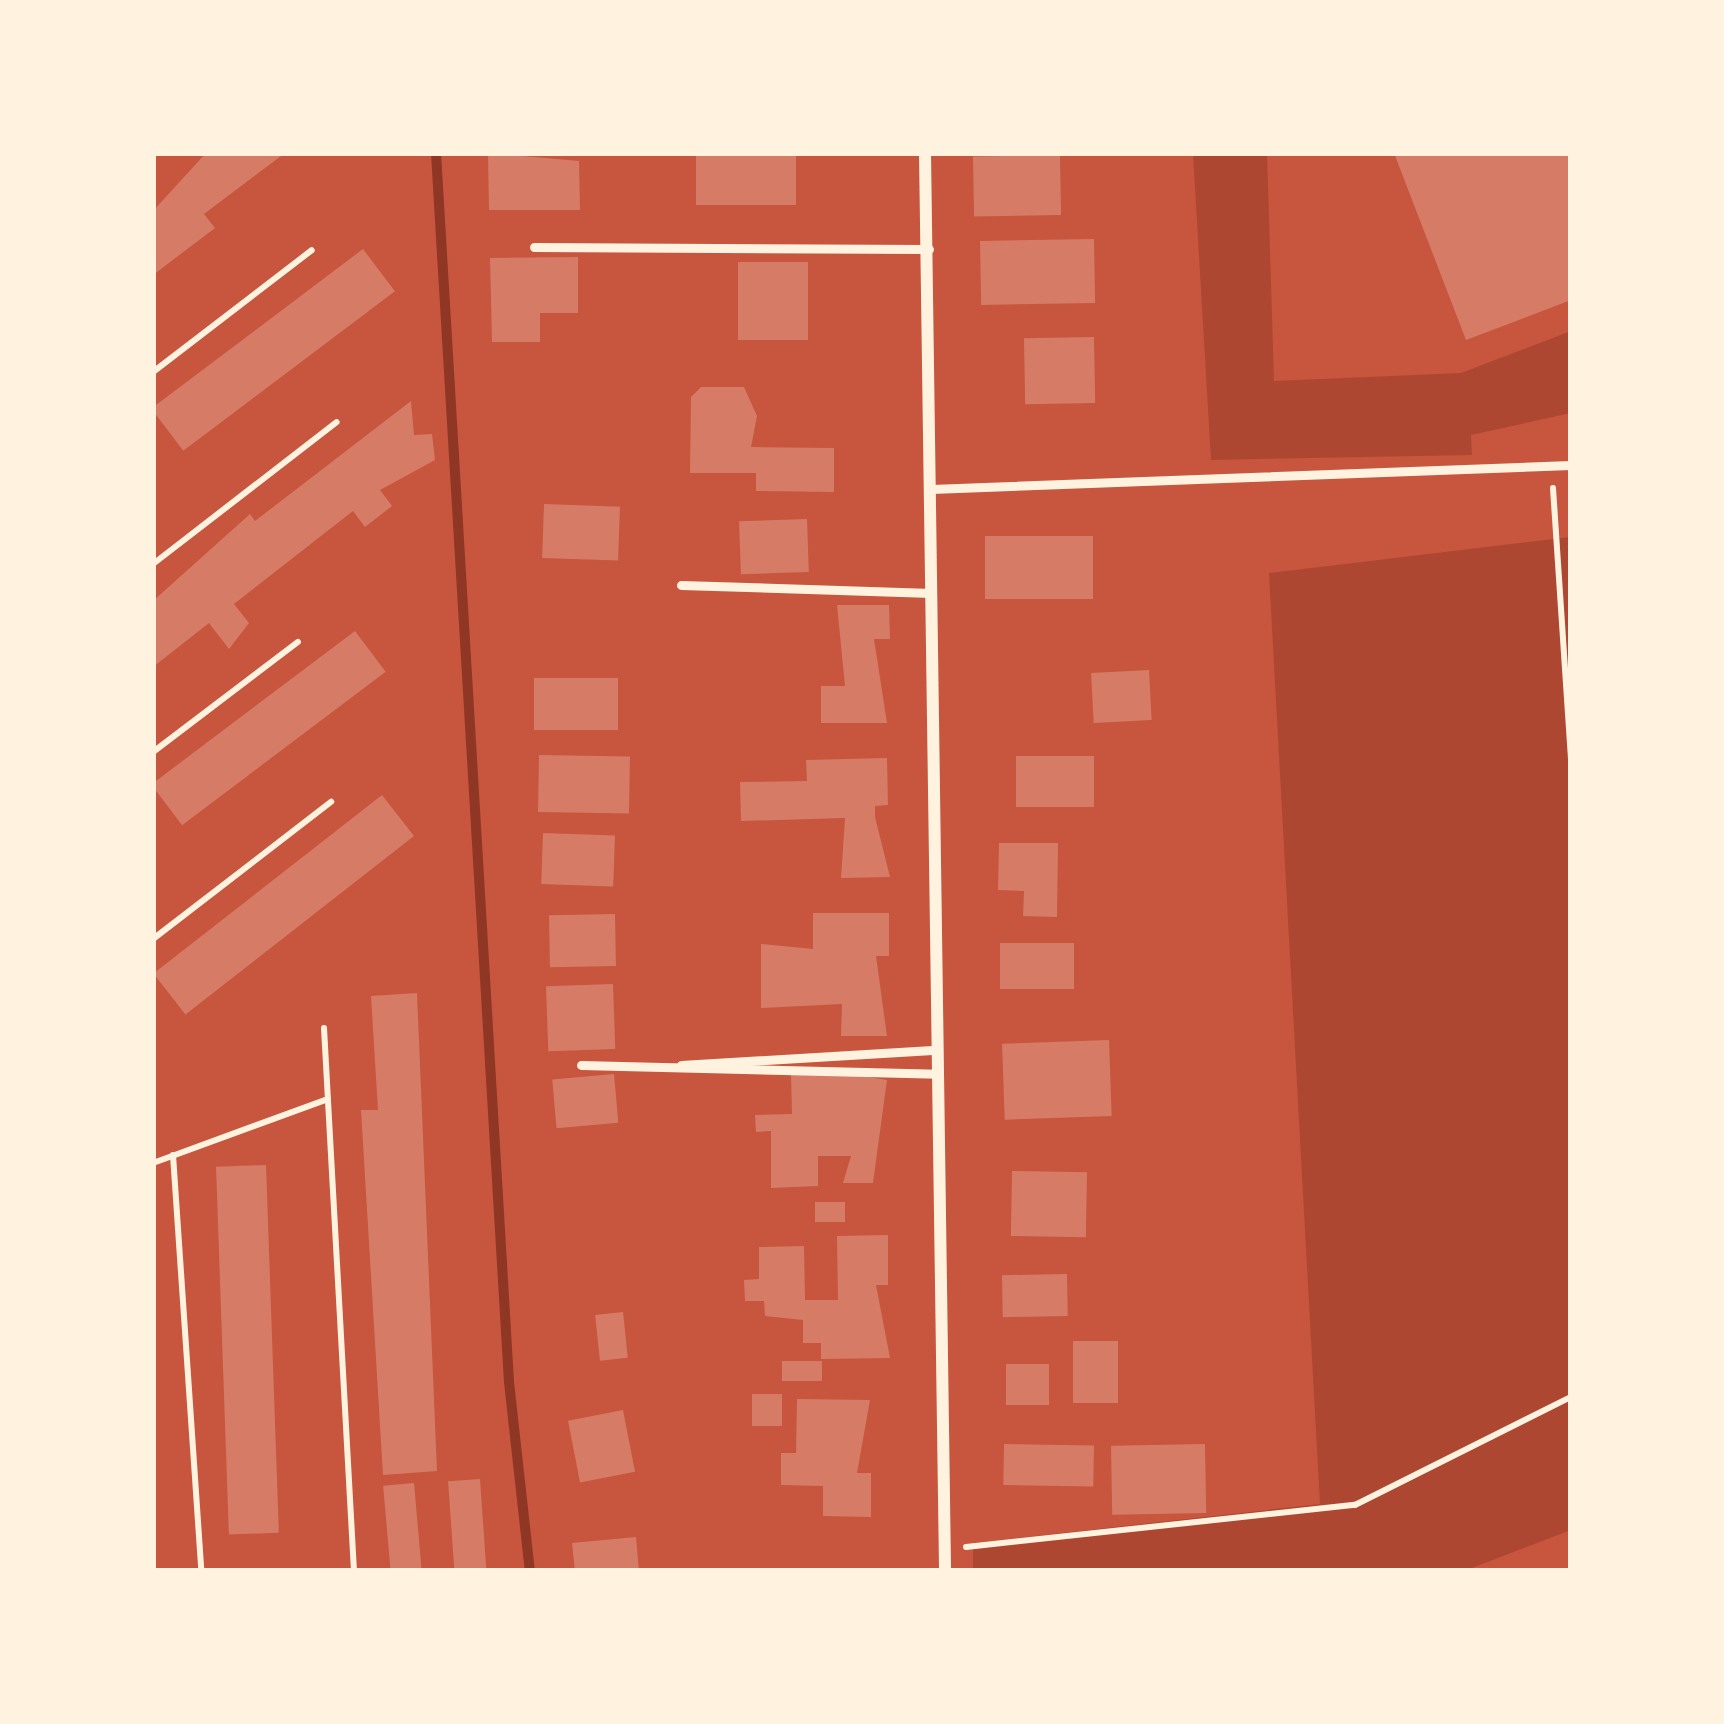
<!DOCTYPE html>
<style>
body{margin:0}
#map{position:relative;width:1724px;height:1724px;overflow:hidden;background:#c8553d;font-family:Cabin,sans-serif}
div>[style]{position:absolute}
.green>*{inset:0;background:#ae4732}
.stream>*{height:10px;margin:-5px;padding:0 5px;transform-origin:5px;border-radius:5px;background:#8f3625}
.building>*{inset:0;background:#d67c66;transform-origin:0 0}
.path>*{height:6px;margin:-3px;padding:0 3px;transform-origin:3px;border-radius:3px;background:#fff3e0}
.service>*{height:9px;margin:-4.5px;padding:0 4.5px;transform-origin:4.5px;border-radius:4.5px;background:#fff3e0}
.minor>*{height:12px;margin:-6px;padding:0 6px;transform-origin:6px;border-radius:6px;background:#fff3e0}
span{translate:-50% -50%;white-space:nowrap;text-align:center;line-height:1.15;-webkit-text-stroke:9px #fff3e0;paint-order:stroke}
.frame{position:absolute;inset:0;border:156px solid #fff3e0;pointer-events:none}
</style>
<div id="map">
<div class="green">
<i style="clip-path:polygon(1193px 153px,1267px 153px,1274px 381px,1461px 373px,1571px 331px,1571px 413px,1471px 435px,1472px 455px,1211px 460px)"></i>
<i style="clip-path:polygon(1571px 537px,1571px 1530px,1464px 1571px,973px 1571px,973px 1543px,1320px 1504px,1269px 573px)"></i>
</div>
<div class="stream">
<i style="left:436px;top:153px;width:1231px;rotate:86.6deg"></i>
<i style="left:509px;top:1382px;width:190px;rotate:83.7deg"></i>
</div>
<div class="building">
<i style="clip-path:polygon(206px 153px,285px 153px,204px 214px,215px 228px,153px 275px,153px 211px)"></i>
<i style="clip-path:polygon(488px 153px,579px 161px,580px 210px,489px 210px)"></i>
<i style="left:696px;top:153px;width:100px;height:52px"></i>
<i style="clip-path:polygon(1394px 153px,1571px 153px,1571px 300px,1466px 340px)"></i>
<i style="left:1060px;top:155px;width:60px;height:87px;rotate:89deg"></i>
<i style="left:1094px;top:239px;width:64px;height:114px;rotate:89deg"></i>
<i style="left:363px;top:249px;width:53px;height:265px;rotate:53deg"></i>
<i style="clip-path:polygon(578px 257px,578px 313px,540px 313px,540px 342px,492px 342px,490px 258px)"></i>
<i style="left:808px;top:262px;width:78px;height:70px;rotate:90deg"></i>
<i style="left:1094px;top:337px;width:66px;height:70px;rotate:89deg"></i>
<i style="clip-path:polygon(701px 387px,744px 387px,757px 416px,751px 447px,834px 448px,834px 492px,756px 491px,756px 473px,690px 473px,691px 397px)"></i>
<i style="clip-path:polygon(411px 401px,414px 435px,432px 434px,435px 460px,380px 490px,392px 506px,365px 527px,353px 511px,234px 604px,249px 623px,229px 649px,209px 623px,153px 667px,153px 601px,250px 514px,255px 521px)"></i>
<i style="left:544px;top:504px;width:76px;height:54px;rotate:2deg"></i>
<i style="left:807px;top:519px;width:53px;height:68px;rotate:88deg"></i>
<i style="left:985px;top:536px;width:108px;height:63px"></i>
<i style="clip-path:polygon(837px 605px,889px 605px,890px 639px,874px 639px,887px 723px,821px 723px,821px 686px,845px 686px)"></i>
<i style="left:355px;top:631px;width:51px;height:255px;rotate:53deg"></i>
<i style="left:1149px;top:670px;width:50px;height:58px;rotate:87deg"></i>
<i style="left:618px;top:678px;width:52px;height:84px;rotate:90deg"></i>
<i style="left:539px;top:755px;width:91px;height:57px;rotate:1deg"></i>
<i style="left:1016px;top:756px;width:78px;height:51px"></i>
<i style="clip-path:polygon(887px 758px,888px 805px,875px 806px,875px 817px,890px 877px,841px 878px,845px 818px,741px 821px,740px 782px,807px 781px,806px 760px)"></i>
<i style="left:382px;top:795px;width:52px;height:290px;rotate:52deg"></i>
<i style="left:543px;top:833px;width:72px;height:51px;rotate:2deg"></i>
<i style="clip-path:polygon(999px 843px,1058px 843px,1057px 917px,1023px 916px,1024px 891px,998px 890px)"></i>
<i style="clip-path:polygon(813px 913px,889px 913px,889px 956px,876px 956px,887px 1036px,841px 1036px,842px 1004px,761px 1008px,761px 944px,813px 949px)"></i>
<i style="left:615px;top:914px;width:52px;height:66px;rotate:89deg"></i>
<i style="left:1000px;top:943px;width:74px;height:46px"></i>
<i style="left:613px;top:984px;width:65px;height:67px;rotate:88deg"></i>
<i style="clip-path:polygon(417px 993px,437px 1471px,383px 1475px,361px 1110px,378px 1110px,371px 996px)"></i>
<i style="left:1109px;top:1040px;width:76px;height:107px;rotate:88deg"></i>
<i style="clip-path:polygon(843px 1073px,887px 1080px,873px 1183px,843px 1183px,851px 1156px,818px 1156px,818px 1186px,771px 1188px,771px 1131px,756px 1132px,755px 1115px,792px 1114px,791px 1075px)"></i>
<i style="left:614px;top:1074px;width:49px;height:62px;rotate:85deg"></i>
<i style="left:266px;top:1165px;width:368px;height:50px;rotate:88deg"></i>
<i style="left:1012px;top:1171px;width:75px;height:65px;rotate:1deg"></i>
<i style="left:815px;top:1202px;width:30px;height:20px"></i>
<i style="clip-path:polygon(888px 1235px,888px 1285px,876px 1285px,890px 1358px,821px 1359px,821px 1343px,803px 1343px,803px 1320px,765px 1316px,764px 1301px,745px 1301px,744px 1280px,759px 1279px,759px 1247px,804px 1246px,805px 1300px,838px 1300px,837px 1236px)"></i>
<i style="left:1067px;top:1274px;width:42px;height:65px;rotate:89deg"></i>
<i style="left:623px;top:1312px;width:46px;height:28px;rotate:84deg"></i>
<i style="left:1118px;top:1341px;width:62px;height:45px;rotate:90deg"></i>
<i style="left:782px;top:1361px;width:40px;height:20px"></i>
<i style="left:1006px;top:1364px;width:43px;height:41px"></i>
<i style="left:752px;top:1394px;width:30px;height:32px"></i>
<i style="clip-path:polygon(797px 1399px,870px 1400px,857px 1473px,871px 1473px,871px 1517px,823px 1516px,823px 1486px,781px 1485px,781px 1453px,796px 1453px)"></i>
<i style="left:623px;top:1410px;width:63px;height:56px;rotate:79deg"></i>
<i style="left:1004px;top:1444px;width:90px;height:41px;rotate:1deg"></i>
<i style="left:1205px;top:1444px;width:69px;height:94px;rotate:89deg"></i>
<i style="left:480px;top:1479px;width:92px;height:32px;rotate:86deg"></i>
<i style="left:414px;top:1483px;width:88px;height:31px;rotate:85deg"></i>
<i style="clip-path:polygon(636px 1537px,639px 1571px,575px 1571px,572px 1543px)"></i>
</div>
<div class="path">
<i style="left:153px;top:372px;width:200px;rotate:-37.5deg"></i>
<i style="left:1553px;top:488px;width:272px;rotate:86.2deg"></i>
<i style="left:153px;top:564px;width:232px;rotate:-37.7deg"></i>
<i style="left:153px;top:752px;width:182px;rotate:-37.2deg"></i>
<i style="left:153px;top:939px;width:225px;rotate:-37.6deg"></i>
<i style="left:324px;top:1028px;width:544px;rotate:86.84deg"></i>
<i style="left:173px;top:1155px;width:417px;rotate:86.1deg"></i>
<i style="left:153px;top:1163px;width:186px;rotate:-20.1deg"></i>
<i style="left:966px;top:1547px;width:391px;rotate:-6.2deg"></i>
<i style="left:1355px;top:1505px;width:241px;rotate:-26.6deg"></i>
</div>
<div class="service">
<i style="left:534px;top:247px;width:395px;rotate:0.3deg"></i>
<i style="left:931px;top:489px;width:640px;rotate:-2.15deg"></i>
<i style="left:681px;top:585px;width:251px;rotate:1.8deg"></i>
<i style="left:581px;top:1065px;width:357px;rotate:1.4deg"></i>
<i style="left:681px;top:1065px;width:256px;rotate:-3.4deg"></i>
</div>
<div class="minor">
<i style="left:925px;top:153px;width:1418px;rotate:89.19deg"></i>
</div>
<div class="frame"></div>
</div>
